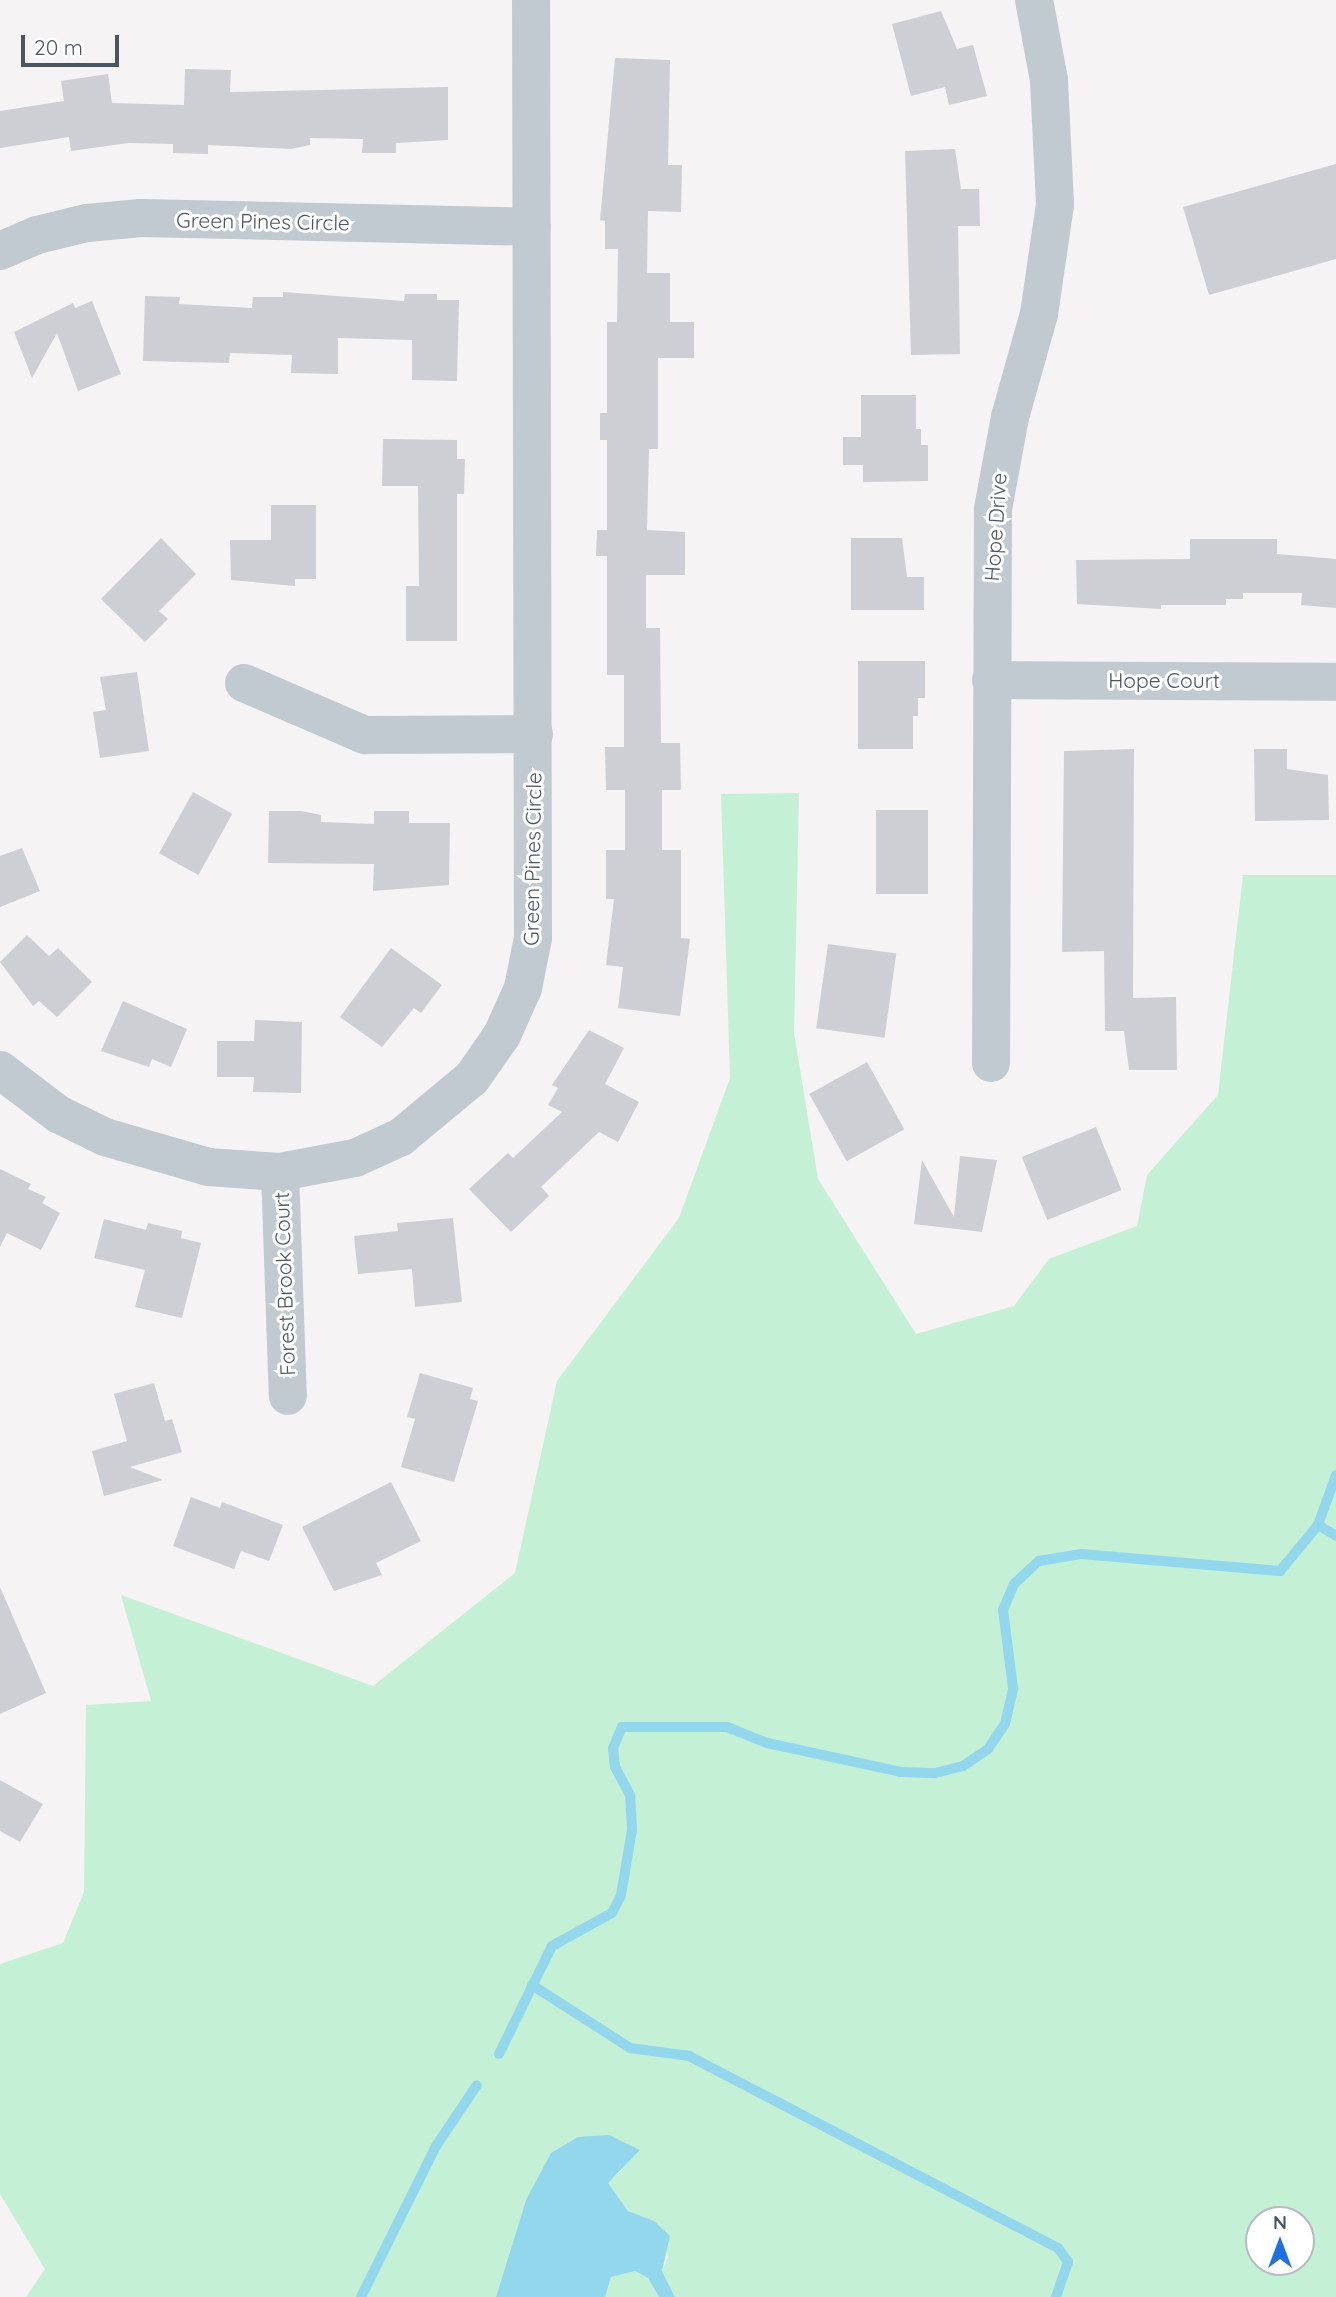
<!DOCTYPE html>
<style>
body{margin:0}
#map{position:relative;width:1336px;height:2297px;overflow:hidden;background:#f5f3f3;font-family:Quicksand,sans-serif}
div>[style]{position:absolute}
.green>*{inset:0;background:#c4f0d6}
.water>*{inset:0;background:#92d7ec}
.stream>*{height:10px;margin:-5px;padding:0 5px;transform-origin:5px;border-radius:5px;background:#92d7ec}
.building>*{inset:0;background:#cdcfd5;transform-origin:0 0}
.minor>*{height:38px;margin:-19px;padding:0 19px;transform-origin:19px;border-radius:19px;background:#c1c9d1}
span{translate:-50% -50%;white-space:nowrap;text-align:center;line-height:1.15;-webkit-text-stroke:6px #fff;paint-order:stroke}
.street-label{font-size:21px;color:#4a5560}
.north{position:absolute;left:1245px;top:2206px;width:70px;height:70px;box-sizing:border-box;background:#fff;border:2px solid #b7bbbf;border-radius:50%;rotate:0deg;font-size:19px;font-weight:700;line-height:28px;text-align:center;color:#4a5560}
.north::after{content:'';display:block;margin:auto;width:24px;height:32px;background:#1f70e3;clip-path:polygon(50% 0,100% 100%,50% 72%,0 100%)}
.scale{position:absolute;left:21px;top:35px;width:98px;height:32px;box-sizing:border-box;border:4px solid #4a5560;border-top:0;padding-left:9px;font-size:21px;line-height:24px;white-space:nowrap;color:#4a5560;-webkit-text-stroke:5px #fff;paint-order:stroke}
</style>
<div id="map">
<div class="green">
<i style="clip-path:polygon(evenodd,799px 793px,794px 1033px,818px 1179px,916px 1334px,1014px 1306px,1049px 1259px,1137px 1226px,1147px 1175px,1218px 1095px,1243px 875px,1336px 875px,1336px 2297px,675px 2297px,662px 2271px,668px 2257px,654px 2221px,628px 2211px,607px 2182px,625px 2168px,526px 2200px,496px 2297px,26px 2297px,45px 2269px,0 2194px,0 1964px,63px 1943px,84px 1892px,86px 1705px,151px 1701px,121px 1595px,373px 1686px,515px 1573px,557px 1381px,679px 1218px,730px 1078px,721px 794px,799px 793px,1259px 2220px,1301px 2220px,1301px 2262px,1259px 2262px,1259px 2220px)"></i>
<i style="clip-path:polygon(635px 2271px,648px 2278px,659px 2297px,605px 2297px,611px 2277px)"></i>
</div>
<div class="water">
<i style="clip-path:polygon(609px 2135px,640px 2150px,608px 2183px,628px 2211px,654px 2221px,670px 2236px,662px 2271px,675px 2297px,659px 2297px,648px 2278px,635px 2271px,611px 2277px,605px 2297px,496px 2297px,526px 2200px,551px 2153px,578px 2137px)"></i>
</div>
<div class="stream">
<i style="left:1318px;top:1525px;width:21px;rotate:31deg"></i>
<i style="left:532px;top:1985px;width:117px;rotate:32.7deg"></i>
<i style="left:630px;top:2048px;width:60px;rotate:7.7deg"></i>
<i style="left:689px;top:2056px;width:416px;rotate:27.5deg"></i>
<i style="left:1058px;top:2248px;width:17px;rotate:54deg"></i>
<i style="left:1068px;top:2262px;width:37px;rotate:109deg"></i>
<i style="left:499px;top:2054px;width:120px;rotate:-63.9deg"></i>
<i style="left:552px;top:1946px;width:68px;rotate:-28.8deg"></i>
<i style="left:612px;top:1913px;width:20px;rotate:-63deg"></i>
<i style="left:621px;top:1895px;width:66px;rotate:-80.4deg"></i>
<i style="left:632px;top:1830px;width:35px;rotate:-93deg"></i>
<i style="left:630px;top:1795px;width:32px;rotate:-118deg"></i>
<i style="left:615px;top:1767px;width:19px;rotate:-96deg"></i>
<i style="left:613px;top:1748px;width:23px;rotate:-67deg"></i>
<i style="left:622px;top:1727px;width:105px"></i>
<i style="left:727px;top:1727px;width:43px;rotate:21.8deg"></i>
<i style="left:767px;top:1743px;width:137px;rotate:12.2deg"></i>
<i style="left:901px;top:1772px;width:34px;rotate:2deg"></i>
<i style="left:935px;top:1773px;width:29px;rotate:-14deg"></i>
<i style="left:963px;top:1766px;width:30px;rotate:-34deg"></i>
<i style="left:988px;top:1749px;width:30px;rotate:-56deg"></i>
<i style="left:1005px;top:1724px;width:37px;rotate:-77deg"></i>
<i style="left:1013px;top:1688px;width:79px;rotate:-97.3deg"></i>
<i style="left:1003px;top:1610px;width:28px;rotate:-67deg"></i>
<i style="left:1014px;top:1584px;width:34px;rotate:-43deg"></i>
<i style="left:1039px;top:1561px;width:43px;rotate:-9.5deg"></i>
<i style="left:1081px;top:1554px;width:200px;rotate:4.9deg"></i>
<i style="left:1280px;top:1571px;width:60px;rotate:-50.4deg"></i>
<i style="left:1318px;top:1525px;width:53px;rotate:-70.2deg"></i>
<i style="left:361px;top:2297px;width:169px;rotate:-63.6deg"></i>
<i style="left:436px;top:2146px;width:73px;rotate:-56.1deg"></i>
</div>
<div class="building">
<i style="clip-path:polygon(941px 11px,957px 49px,973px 45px,987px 96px,949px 105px,945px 87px,911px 96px,892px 24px)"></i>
<i style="clip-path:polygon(615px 58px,670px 60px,668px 165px,682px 165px,681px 212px,648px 211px,647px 273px,670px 273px,670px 322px,694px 322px,694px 358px,658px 358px,658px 449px,649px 449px,647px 530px,685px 532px,685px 575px,646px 575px,646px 628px,660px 628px,661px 743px,680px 743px,681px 790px,662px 790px,662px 850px,681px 850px,681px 938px,690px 939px,680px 1016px,618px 1008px,623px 967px,606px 965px,614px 899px,606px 899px,606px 850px,625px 850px,625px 790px,606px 790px,605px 747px,624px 747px,624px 675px,607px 675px,607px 556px,596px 556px,597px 530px,607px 530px,607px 440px,600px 440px,600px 413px,607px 413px,607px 322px,617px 322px,618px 249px,605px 249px,605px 221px,600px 220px)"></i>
<i style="clip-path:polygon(185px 69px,231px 70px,230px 92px,448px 87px,448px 140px,396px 143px,396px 153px,362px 153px,363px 139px,310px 138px,310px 145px,291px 149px,208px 145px,208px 154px,173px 153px,173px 144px,128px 143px,71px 151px,69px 137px,0 148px,0 111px,64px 101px,61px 81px,108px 74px,112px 103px,184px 105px)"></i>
<i style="clip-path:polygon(955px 149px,961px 189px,979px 189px,980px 226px,958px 226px,960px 354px,911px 355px,905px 151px)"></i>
<i style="clip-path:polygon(1336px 164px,1336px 259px,1209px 295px,1183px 207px)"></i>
<i style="clip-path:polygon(283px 292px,404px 301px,405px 294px,437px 294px,437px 300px,459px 300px,457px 381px,412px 380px,412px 340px,338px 338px,338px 374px,291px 373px,292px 355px,230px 353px,229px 363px,143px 361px,145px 296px,180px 297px,179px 304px,252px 308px,253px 297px,283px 297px)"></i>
<i style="clip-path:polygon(92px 301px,121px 374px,78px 391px,57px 333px,32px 378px,14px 332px,73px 303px,75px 308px)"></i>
<i style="clip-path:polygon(861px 395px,916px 395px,916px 429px,921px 429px,921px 445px,928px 445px,928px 481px,863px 482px,863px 465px,843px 465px,843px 437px,861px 437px)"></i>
<i style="clip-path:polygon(383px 439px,457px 440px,457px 459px,465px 459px,464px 494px,457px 494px,457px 641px,406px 641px,406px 586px,419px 586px,418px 486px,382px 486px)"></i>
<i style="clip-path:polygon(271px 505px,316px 505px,316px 579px,295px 579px,295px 586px,231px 580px,230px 540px,271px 540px)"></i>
<i style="clip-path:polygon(161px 538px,196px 574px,159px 611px,168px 619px,145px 642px,101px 599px)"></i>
<i style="clip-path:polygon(851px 538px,902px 538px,907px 577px,924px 577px,924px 610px,851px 610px)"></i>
<i style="clip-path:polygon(1190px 539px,1277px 539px,1277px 554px,1336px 559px,1336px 608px,1301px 605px,1302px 593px,1243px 593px,1243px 599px,1226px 599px,1226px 605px,1161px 605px,1161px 609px,1077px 604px,1076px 560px,1190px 559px)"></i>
<i style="clip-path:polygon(858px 661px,925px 661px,925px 698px,918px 698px,918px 716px,913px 716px,913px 749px,858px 749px)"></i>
<i style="clip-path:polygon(137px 672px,149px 751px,100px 758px,93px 712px,106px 710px,100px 677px)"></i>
<i style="clip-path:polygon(1134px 749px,1133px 998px,1176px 997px,1177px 1070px,1129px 1070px,1124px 1031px,1105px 1031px,1104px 951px,1062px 952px,1064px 751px)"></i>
<i style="clip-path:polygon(1254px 749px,1287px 749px,1287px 769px,1328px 775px,1329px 820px,1255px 821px)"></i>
<i style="left:193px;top:792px;width:45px;height:70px;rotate:29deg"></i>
<i style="left:876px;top:810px;width:52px;height:84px"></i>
<i style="clip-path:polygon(269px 811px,301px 811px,321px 815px,321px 822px,374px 824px,374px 811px,409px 811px,409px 823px,450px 823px,449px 885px,373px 891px,374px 864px,268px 863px)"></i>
<i style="clip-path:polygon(22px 848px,40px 891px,0 907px,0 856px)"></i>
<i style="clip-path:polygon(27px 935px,49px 956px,58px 948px,92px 982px,57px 1017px,39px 1001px,33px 1006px,0 962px)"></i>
<i style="left:828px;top:944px;width:69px;height:85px;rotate:8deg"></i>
<i style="clip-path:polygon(391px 948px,442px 985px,421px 1013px,414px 1008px,382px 1047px,340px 1017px)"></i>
<i style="clip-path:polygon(123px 1001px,187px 1029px,171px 1067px,152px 1059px,149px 1067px,101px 1051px)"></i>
<i style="clip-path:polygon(255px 1020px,302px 1022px,301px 1093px,253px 1092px,254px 1077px,217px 1077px,217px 1041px,254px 1041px)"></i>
<i style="clip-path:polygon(589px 1030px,624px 1048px,605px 1084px,639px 1102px,618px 1142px,599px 1132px,541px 1187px,549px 1196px,511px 1232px,469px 1189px,508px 1153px,513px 1158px,562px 1112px,548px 1105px,558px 1088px,552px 1085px)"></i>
<i style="left:867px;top:1062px;width:77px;height:66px;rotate:61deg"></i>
<i style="left:1096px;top:1127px;width:68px;height:80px;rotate:68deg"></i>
<i style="clip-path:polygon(960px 1156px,997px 1160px,982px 1232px,914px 1224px,922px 1160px,954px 1217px)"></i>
<i style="clip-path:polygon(0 1169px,31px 1184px,28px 1189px,46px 1197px,42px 1203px,60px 1213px,41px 1250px,7px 1233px,0 1247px)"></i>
<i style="clip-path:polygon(453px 1218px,462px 1302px,415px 1307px,412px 1269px,358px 1274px,354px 1236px,398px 1231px,397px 1223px)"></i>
<i style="clip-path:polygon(104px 1219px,146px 1230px,148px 1223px,182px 1231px,181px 1238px,201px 1243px,182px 1318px,135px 1307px,145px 1270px,94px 1258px)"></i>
<i style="clip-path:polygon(420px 1373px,473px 1388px,470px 1399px,478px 1401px,454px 1482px,401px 1467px,415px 1419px,407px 1417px)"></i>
<i style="clip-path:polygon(154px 1383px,165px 1421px,172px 1419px,182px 1452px,130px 1467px,163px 1480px,104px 1496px,92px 1451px,127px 1441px,114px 1394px)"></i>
<i style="clip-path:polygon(391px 1482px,421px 1541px,376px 1563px,382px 1575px,334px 1591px,302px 1527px)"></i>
<i style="clip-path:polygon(191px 1497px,220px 1508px,222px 1502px,283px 1525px,269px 1561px,241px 1551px,234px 1569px,173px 1546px)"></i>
<i style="clip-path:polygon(0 1587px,46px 1693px,0 1714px)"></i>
<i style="clip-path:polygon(0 1780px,43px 1804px,20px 1842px,0 1831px)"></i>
</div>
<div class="minor">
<i style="left:0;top:251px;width:40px;rotate:-23.4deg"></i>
<i style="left:37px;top:235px;width:51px;rotate:-13.5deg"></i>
<i style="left:87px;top:223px;width:54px;rotate:-5.3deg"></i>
<i style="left:141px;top:218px;width:391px;rotate:1.3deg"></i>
<i style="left:991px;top:680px;width:345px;rotate:0.3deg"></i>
<i style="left:244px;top:683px;width:132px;rotate:23.3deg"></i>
<i style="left:365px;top:735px;width:169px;rotate:-0.3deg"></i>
<i style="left:991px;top:1063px;width:554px;rotate:-89.79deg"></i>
<i style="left:993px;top:509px;width:94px;rotate:-79.5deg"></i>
<i style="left:1010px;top:417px;width:107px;rotate:-74.3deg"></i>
<i style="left:1039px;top:314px;width:111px;rotate:-81.7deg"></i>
<i style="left:1055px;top:204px;width:124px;rotate:-92.8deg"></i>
<i style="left:1049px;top:80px;width:81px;rotate:-100.6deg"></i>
<i style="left:0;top:1070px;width:73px;rotate:37.2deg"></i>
<i style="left:58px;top:1114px;width:52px;rotate:26.1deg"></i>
<i style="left:105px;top:1137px;width:107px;rotate:16.2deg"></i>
<i style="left:208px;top:1167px;width:72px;rotate:4deg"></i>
<i style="left:280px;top:1172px;width:76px;rotate:-10.6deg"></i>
<i style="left:355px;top:1158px;width:51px;rotate:-24.5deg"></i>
<i style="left:401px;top:1137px;width:92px;rotate:-39.7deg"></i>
<i style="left:472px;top:1078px;width:52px;rotate:-55.1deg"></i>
<i style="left:502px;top:1035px;width:51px;rotate:-65.9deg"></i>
<i style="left:523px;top:988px;width:51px;rotate:-78.7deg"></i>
<i style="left:533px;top:938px;width:938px;rotate:-90.12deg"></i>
<i style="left:280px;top:1172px;width:224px;rotate:88deg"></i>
</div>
<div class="street-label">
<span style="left:263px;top:221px;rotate:1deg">Green Pines Circle</span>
<span style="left:995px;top:527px;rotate:-86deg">Hope Drive</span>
<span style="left:1164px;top:680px">Hope Court</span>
<span style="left:532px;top:859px;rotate:-89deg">Green Pines Circle</span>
<span style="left:284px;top:1284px;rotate:-92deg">Forest Brook Court</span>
</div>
<div class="north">N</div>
<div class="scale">20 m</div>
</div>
